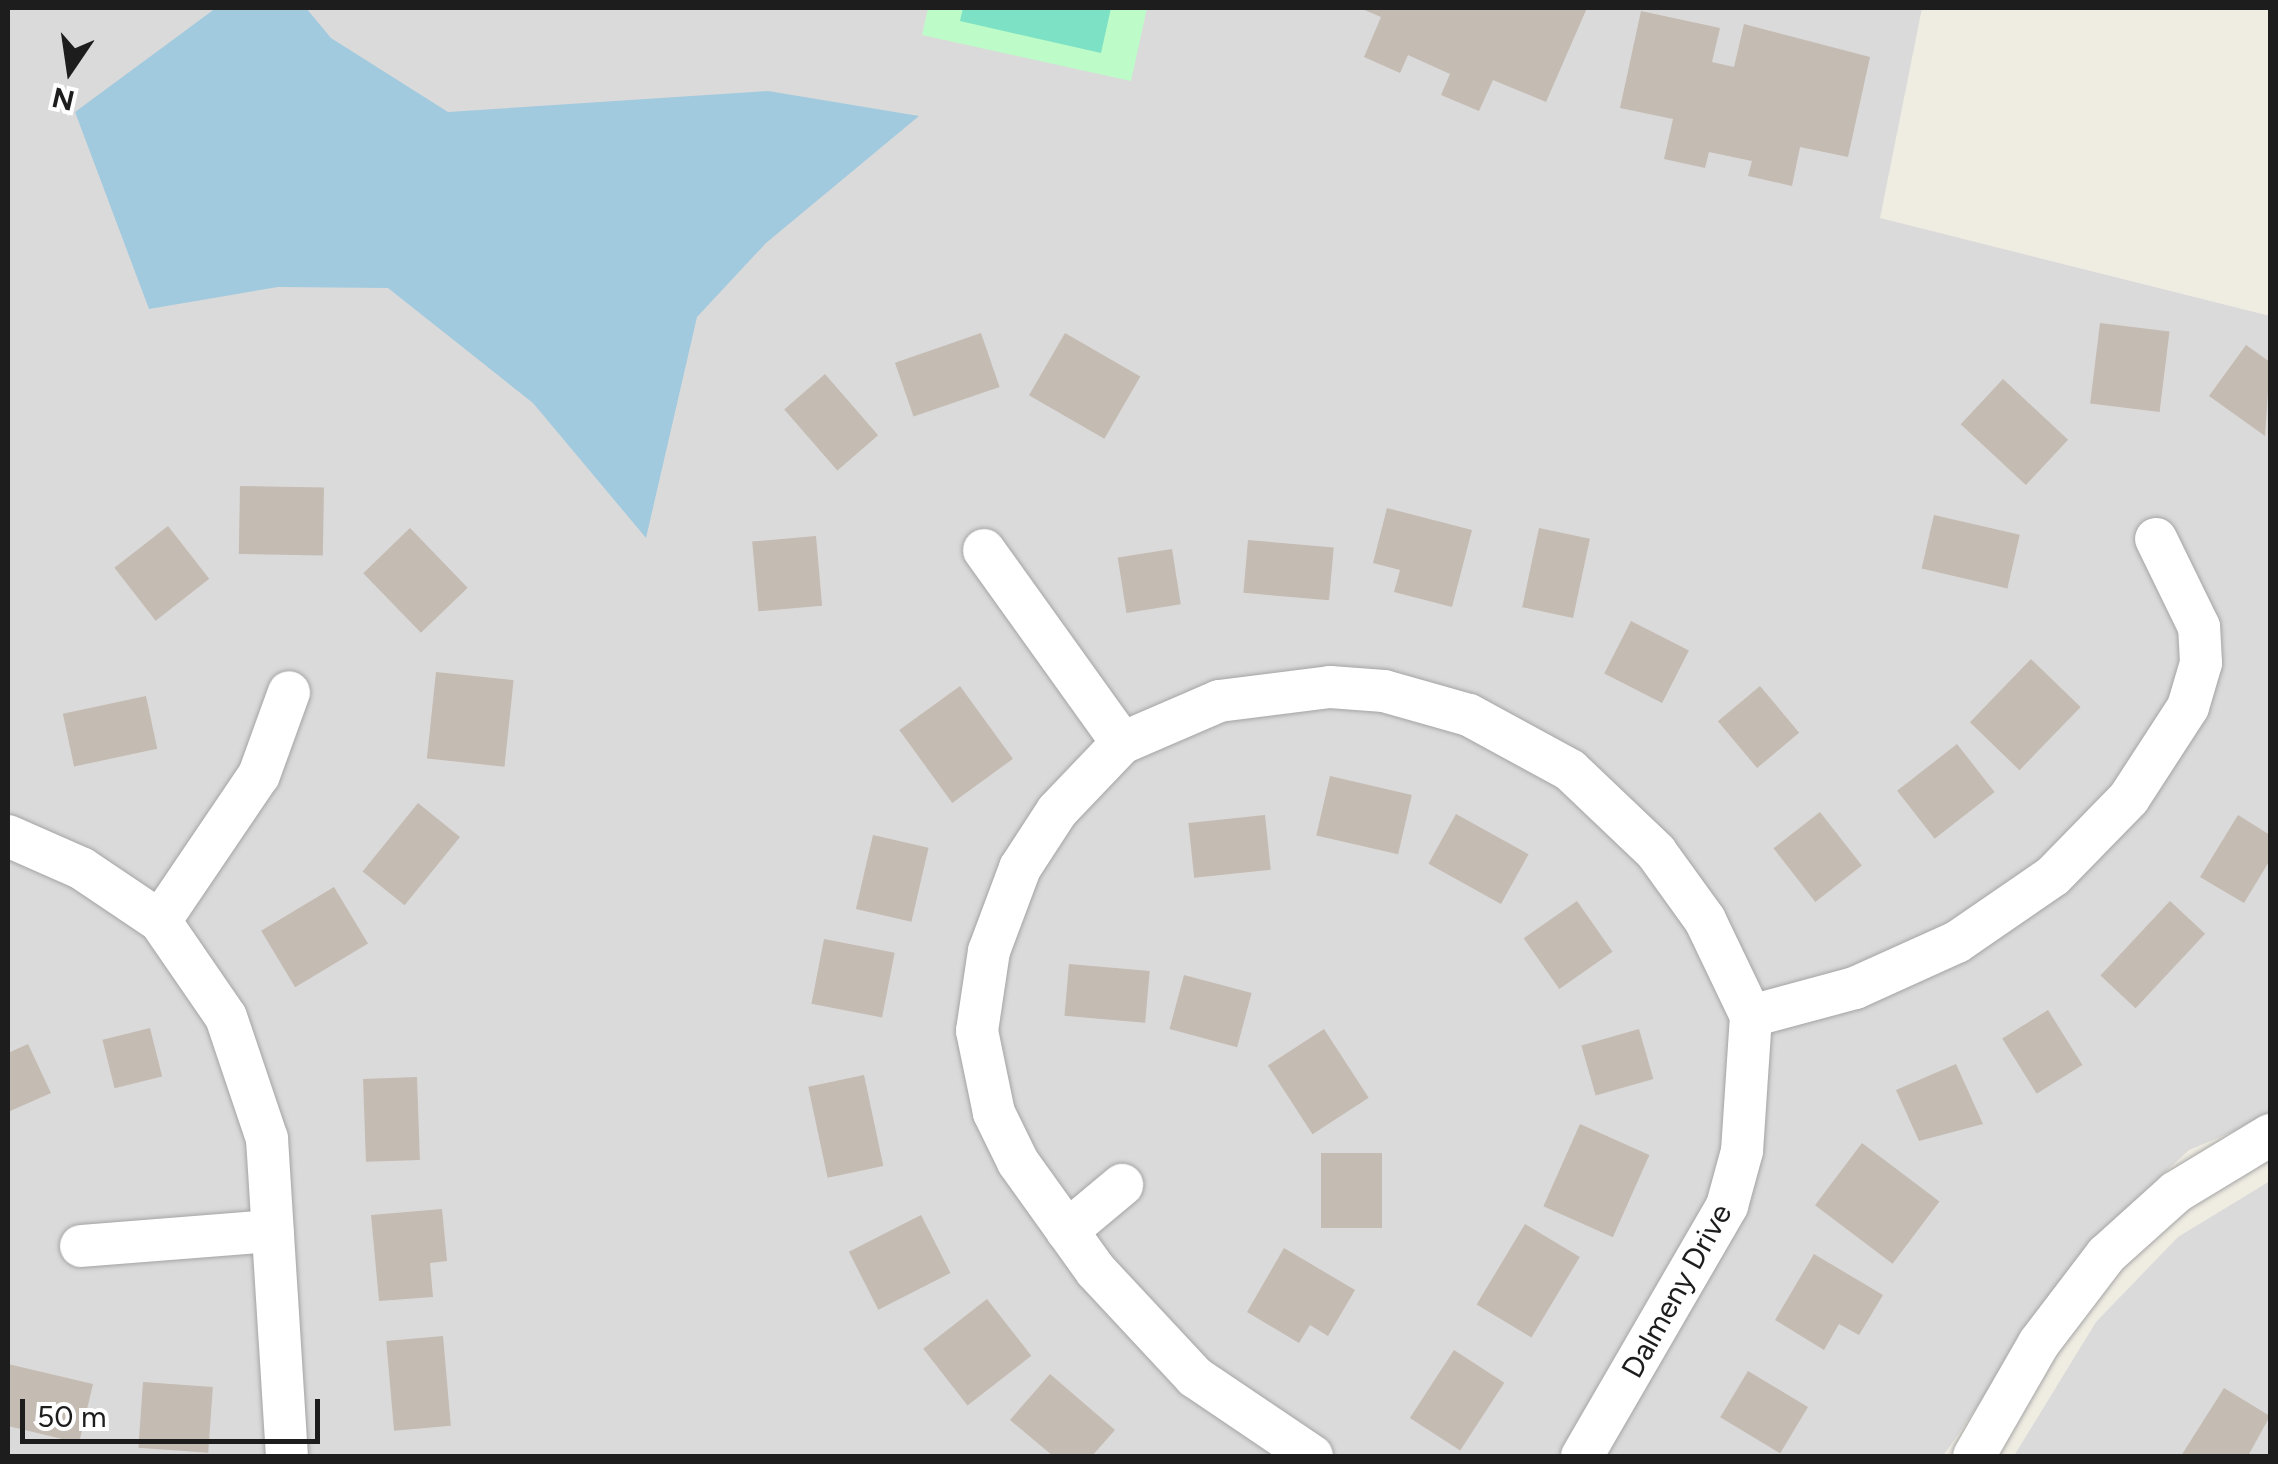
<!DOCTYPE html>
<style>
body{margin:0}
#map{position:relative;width:2278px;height:1464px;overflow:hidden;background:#efece2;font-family:Figtree,sans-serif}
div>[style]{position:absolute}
.residential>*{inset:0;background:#dbdada}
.park>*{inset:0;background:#bdfbc8}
.pitch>*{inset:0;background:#7de1c5}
.water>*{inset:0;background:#a1cade}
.building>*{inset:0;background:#c4bbb2;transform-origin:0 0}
.roads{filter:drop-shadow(0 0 2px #a4a4a4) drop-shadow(0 0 2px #a4a4a4)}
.minor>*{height:42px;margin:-21px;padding:0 21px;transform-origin:21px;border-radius:21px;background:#fff}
span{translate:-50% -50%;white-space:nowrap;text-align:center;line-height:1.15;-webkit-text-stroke:9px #fff;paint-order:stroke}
.street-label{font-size:30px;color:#1d1d1d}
.frame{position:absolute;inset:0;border:10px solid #1d1d1d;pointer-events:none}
.north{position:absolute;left:20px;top:20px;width:100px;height:100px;-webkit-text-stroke:8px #fff;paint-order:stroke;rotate:193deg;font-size:28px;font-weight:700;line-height:40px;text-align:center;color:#1d1d1d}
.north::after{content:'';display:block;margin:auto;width:35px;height:45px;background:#1d1d1d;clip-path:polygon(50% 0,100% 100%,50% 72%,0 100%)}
.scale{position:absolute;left:20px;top:1399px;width:300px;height:45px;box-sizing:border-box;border:5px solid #1d1d1d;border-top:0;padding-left:12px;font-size:30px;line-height:35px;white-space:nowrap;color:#1d1d1d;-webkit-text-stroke:8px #fff;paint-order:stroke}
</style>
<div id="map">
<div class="residential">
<i style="clip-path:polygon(8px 8px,1922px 8px,1880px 218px,2270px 316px,2270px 1116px,2189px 1150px,2091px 1241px,1943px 1456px,8px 1456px)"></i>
<i style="clip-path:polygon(2270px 1181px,2270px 1456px,2014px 1456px,2096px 1322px,2178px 1237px)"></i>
</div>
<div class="park">
<i style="clip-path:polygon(928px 8px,1147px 8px,1131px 81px,922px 35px)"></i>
</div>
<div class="pitch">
<i style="clip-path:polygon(963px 8px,1111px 8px,1101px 53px,960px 21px)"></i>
</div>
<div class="water">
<i style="clip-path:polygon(216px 8px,306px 8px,331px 38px,448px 112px,768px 91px,919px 116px,766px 243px,697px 317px,646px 538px,533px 403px,388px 288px,278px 287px,149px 309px,75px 112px)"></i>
</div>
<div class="building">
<i style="clip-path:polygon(1360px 8px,1587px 8px,1546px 102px,1493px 80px,1479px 111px,1441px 95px,1450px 74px,1408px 55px,1400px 73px,1364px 57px,1381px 17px)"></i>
<i style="clip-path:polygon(1641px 11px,1720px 28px,1712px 62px,1734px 67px,1744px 24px,1870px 57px,1848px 157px,1800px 147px,1792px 186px,1748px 176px,1752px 161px,1709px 152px,1705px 168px,1664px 159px,1673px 119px,1620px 108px)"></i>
<i style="left:2100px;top:323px;width:70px;height:81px;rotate:7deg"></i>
<i style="left:981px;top:333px;width:57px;height:91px;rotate:71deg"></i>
<i style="left:1065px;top:333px;width:87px;height:72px;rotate:30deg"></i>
<i style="clip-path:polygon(2246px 345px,2270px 362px,2265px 436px,2209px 396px)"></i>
<i style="left:825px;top:374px;width:81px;height:54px;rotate:49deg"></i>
<i style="left:2003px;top:379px;width:89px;height:62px;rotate:43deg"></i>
<i style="left:240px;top:486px;width:84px;height:68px;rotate:1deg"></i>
<i style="clip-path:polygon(1387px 508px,1472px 530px,1452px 607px,1394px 592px,1400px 570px,1373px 563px)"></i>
<i style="left:1934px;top:515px;width:88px;height:55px;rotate:13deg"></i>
<i style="left:168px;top:526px;width:67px;height:68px;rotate:52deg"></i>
<i style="left:410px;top:528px;width:83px;height:65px;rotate:46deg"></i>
<i style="left:1539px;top:528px;width:52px;height:81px;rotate:12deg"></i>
<i style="left:816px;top:536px;width:70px;height:64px;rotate:85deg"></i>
<i style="left:1248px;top:540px;width:86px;height:53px;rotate:5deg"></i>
<i style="left:1172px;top:549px;width:56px;height:55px;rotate:81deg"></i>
<i style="left:1631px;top:621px;width:65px;height:59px;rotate:27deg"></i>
<i style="left:2031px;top:659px;width:69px;height:88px;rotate:44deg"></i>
<i style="left:436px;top:672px;width:78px;height:87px;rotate:6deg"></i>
<i style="left:960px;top:686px;width:90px;height:75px;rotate:54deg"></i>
<i style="left:1760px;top:686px;width:61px;height:55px;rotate:50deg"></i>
<i style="left:146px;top:696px;width:54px;height:85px;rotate:78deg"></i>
<i style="left:1957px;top:744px;width:61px;height:76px;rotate:52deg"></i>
<i style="left:1330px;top:776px;width:84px;height:61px;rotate:13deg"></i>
<i style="left:418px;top:803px;width:54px;height:88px;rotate:39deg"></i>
<i style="left:1820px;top:812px;width:68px;height:59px;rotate:52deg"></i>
<i style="left:1456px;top:814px;width:83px;height:57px;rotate:29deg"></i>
<i style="left:1265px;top:815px;width:55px;height:77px;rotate:84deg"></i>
<i style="clip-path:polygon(2238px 815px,2270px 835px,2270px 860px,2244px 903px,2200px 877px)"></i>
<i style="left:873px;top:835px;width:57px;height:76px;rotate:13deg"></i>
<i style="left:334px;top:887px;width:66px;height:85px;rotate:59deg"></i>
<i style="left:1577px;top:901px;width:62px;height:65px;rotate:55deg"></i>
<i style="left:2170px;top:901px;width:48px;height:102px;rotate:43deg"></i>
<i style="left:824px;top:939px;width:72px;height:66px;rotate:11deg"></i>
<i style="left:1069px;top:964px;width:81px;height:52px;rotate:5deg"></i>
<i style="left:1184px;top:975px;width:70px;height:56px;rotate:15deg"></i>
<i style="left:2048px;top:1010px;width:65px;height:54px;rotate:58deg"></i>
<i style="left:150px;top:1028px;width:50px;height:49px;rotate:76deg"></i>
<i style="left:1324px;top:1029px;width:82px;height:67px;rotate:57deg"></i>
<i style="left:1639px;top:1029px;width:52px;height:60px;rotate:74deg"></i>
<i style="clip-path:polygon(28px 1044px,51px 1093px,8px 1112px,8px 1053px)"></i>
<i style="clip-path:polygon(1956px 1064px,1983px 1124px,1919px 1141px,1896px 1090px)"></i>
<i style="left:864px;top:1075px;width:93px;height:57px;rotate:78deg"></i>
<i style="left:417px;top:1077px;width:83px;height:54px;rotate:88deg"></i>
<i style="left:1580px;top:1124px;width:76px;height:90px;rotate:24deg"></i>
<i style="left:1862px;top:1143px;width:97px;height:78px;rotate:37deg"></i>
<i style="left:1321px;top:1153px;width:61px;height:75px"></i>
<i style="clip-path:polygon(442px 1209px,447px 1261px,430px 1263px,433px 1297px,379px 1301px,371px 1215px)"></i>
<i style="left:921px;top:1215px;width:65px;height:81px;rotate:63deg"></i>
<i style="left:1525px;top:1224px;width:64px;height:94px;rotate:31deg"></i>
<i style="clip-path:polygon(1284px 1248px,1355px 1290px,1328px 1336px,1310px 1325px,1299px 1343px,1247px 1312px)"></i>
<i style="clip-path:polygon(1814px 1254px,1883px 1295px,1859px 1335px,1839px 1324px,1824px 1350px,1775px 1320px)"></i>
<i style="left:987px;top:1299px;width:72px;height:81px;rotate:52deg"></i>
<i style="left:443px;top:1336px;width:90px;height:57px;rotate:85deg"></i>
<i style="left:1454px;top:1350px;width:60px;height:81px;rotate:33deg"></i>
<i style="clip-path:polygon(8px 1364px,93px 1384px,79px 1443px,8px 1426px)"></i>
<i style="left:1748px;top:1371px;width:70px;height:54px;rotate:31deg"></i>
<i style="clip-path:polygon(1050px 1374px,1115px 1430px,1092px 1456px,1053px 1456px,1010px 1420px)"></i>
<i style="left:143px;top:1382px;width:70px;height:66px;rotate:4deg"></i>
<i style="clip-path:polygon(2224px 1388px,2270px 1416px,2248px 1456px,2181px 1456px)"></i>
</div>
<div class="roads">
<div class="minor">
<i style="left:984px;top:550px;width:237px;rotate:54.4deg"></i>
<i style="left:8px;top:836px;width:80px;rotate:23.7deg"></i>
<i style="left:81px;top:868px;width:95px;rotate:33.9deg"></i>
<i style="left:160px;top:921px;width:116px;rotate:55.5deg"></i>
<i style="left:226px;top:1017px;width:129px;rotate:71.4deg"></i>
<i style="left:267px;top:1139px;width:318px;rotate:86.4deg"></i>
<i style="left:160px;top:921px;width:176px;rotate:-55.9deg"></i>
<i style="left:259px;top:775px;width:88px;rotate:-70.1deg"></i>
<i style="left:1751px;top:1016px;width:108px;rotate:-15.1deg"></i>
<i style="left:1855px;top:988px;width:112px;rotate:-24.3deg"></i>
<i style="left:1957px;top:942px;width:116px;rotate:-34.5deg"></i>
<i style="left:2053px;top:876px;width:109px;rotate:-45.7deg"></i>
<i style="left:2129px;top:798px;width:108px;rotate:-57deg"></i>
<i style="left:2188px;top:707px;width:46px;rotate:-73.5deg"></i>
<i style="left:2201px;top:663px;width:36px;rotate:-93deg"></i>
<i style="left:2199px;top:627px;width:98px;rotate:-116deg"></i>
<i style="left:1067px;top:1231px;width:72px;rotate:-39.9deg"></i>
<i style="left:81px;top:1246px;width:192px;rotate:-4.5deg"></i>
<i style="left:1312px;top:1456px;width:141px;rotate:-146deg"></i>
<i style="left:1195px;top:1377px;width:145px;rotate:-133deg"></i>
<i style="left:1096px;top:1271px;width:134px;rotate:-125.6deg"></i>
<i style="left:1018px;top:1162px;width:55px;rotate:-116.1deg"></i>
<i style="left:994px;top:1113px;width:84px;rotate:-101.7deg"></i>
<i style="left:977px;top:1031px;width:81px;rotate:-81.5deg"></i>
<i style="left:989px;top:951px;width:89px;rotate:-69.5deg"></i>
<i style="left:1020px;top:868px;width:68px;rotate:-57deg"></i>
<i style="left:1057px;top:811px;width:94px;rotate:-46.3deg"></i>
<i style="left:1122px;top:743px;width:106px;rotate:-23.4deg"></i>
<i style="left:1219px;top:701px;width:112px;rotate:-7.2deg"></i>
<i style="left:1330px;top:687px;width:54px;rotate:4.2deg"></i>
<i style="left:1384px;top:691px;width:88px;rotate:15.8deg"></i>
<i style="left:1469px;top:715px;width:115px;rotate:28.6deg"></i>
<i style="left:1570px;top:770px;width:119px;rotate:43.6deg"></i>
<i style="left:1656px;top:852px;width:84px;rotate:54.2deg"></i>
<i style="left:1705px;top:920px;width:106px;rotate:64.4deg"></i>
<i style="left:1751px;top:1016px;width:135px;rotate:93.8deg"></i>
<i style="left:1742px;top:1151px;width:57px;rotate:105.3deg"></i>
<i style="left:1727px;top:1206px;width:289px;rotate:120.1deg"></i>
<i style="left:1974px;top:1456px;width:130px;rotate:-60.1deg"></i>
<i style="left:2039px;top:1343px;width:111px;rotate:-52.7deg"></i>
<i style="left:2106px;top:1255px;width:94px;rotate:-42deg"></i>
<i style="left:2176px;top:1192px;width:110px;rotate:-31.2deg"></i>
</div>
</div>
<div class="street-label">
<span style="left:1677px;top:1291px;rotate:-61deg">Dalmeny Drive</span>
</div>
<div class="frame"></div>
<div class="north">N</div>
<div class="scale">50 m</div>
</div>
